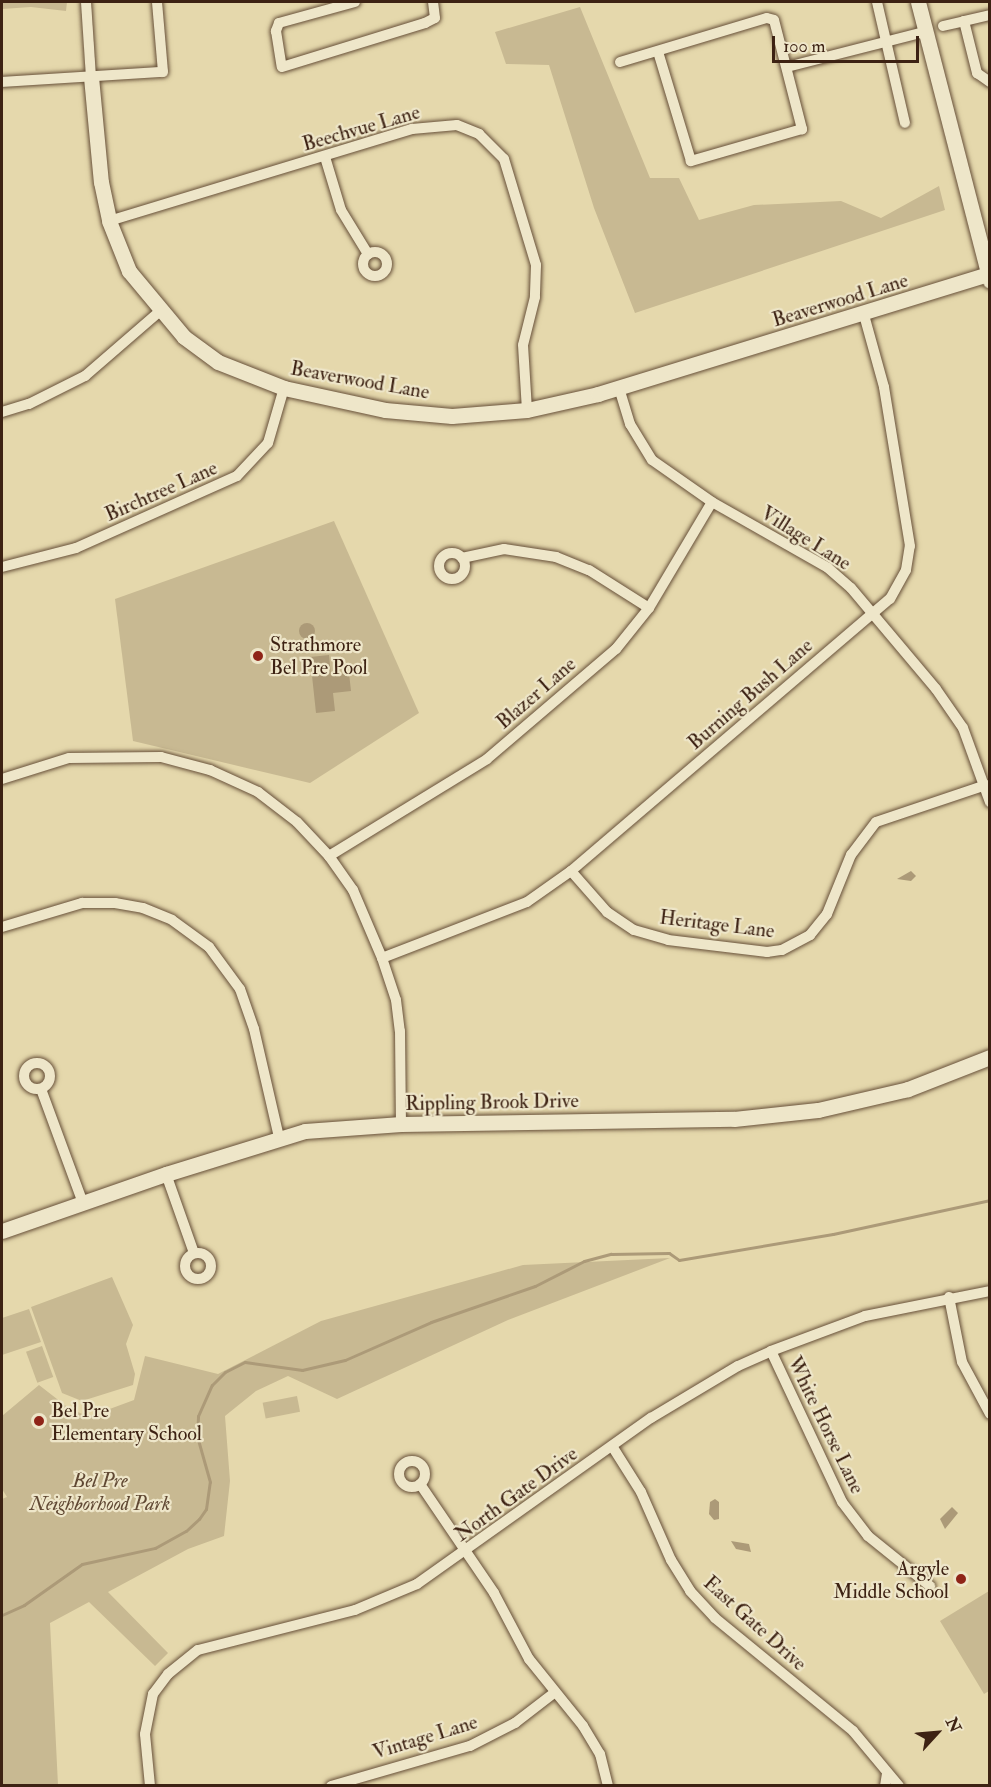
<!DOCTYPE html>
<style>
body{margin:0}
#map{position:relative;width:991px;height:1787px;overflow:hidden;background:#e5d8ac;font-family:"IM FELL Double Pica",serif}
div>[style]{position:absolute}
.green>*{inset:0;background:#c8b992;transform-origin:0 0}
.water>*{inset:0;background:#ac9a78}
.round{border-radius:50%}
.stream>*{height:3px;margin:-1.5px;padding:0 1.5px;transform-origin:1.5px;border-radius:1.5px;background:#ac9a78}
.roads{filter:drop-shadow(0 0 2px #675039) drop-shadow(0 0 2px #675039)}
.street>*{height:10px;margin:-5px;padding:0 5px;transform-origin:5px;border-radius:5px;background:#eee6c9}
.street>.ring{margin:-5px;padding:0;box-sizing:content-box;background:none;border:10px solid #eee6c9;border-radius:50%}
.secondary>*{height:15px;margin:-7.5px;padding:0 7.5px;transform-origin:7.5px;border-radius:7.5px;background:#eee6c9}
.dots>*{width:16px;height:16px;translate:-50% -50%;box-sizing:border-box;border:3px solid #eee6c9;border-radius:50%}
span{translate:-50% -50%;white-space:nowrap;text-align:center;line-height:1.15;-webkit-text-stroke:4.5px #eee6c9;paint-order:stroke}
.street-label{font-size:20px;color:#3d2213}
.poi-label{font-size:20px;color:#3d2213}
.left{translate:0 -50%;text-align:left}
.right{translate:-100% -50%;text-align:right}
.park-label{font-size:20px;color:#604833;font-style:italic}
.frame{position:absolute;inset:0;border:3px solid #3d2213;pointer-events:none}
.north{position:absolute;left:907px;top:1703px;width:60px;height:60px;-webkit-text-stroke:4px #eee6c9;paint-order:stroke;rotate:64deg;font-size:16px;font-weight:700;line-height:24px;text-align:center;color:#3d2213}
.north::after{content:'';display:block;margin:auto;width:21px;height:27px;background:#3d2213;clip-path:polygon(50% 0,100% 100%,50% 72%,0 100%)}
.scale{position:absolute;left:772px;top:36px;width:147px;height:27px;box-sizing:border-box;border:3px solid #3d2213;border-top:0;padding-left:8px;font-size:18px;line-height:21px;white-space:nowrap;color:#3d2213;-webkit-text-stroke:4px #eee6c9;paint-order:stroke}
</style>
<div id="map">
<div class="green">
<i style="clip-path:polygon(2px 2px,67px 2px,66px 11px,31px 7px,2px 9px)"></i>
<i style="clip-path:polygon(580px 7px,650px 178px,679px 178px,699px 220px,754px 205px,841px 201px,881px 218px,939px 186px,945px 210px,635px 313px,594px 208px,549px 65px,506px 64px,495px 32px)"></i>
<i style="clip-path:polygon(334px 521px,419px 713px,310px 783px,133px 741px,115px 599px)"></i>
<i style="clip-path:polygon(670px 1258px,508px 1320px,337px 1399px,288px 1376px,256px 1391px,225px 1416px,230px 1481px,224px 1536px,188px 1549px,108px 1592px,168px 1653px,155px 1666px,89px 1602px,50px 1623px,58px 1785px,2px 1785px,2px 1499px,7px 1497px,2px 1489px,2px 1416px,39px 1385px,66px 1406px,88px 1417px,134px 1400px,145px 1356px,218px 1374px,321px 1321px,523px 1265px)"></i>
<i style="clip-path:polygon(112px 1277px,133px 1325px,126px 1344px,135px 1374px,133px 1385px,82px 1401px,62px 1393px,31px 1307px)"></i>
<i style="clip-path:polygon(29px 1309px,41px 1342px,2px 1355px,2px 1318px)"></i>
<i style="left:42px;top:1346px;width:33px;height:17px;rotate:70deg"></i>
<i style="left:297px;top:1396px;width:16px;height:35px;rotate:79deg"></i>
<i style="clip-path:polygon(989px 1591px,989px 1691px,984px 1694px,940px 1621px)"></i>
</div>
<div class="water">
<i class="round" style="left:299px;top:623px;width:16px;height:16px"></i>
<i style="clip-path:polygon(329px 655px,331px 675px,349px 673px,351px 691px,333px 693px,335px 711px,316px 713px,310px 657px)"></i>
<i style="clip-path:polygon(911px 871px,916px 876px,911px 881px,897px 879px)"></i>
<i style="clip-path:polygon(715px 1499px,719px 1502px,719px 1519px,714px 1520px,709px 1514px,710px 1502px)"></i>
<i style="clip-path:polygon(952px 1507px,958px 1513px,945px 1529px,940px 1519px)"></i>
<i style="clip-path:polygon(731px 1541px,749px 1544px,751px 1552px,736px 1549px)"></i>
</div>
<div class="stream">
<i style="left:2px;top:1615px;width:24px;rotate:-24deg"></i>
<i style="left:24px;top:1605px;width:71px;rotate:-35.3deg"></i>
<i style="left:82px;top:1564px;width:75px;rotate:-12.4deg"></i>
<i style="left:155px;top:1548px;width:35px;rotate:-29deg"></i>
<i style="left:186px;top:1531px;width:18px;rotate:-43deg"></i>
<i style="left:199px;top:1519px;width:12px;rotate:-55deg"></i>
<i style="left:206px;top:1509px;width:27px;rotate:-82deg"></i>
<i style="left:210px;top:1482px;width:48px;rotate:-105.8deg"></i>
<i style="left:197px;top:1436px;width:20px;rotate:-87deg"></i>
<i style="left:198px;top:1416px;width:34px;rotate:-66deg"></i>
<i style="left:212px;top:1385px;width:18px;rotate:-45deg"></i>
<i style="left:225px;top:1372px;width:22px;rotate:-27deg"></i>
<i style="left:245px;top:1362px;width:58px;rotate:8deg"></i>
<i style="left:302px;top:1370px;width:44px;rotate:-13.1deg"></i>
<i style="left:345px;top:1360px;width:94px;rotate:-23.8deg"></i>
<i style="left:431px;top:1322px;width:110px;rotate:-19.1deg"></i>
<i style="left:535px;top:1286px;width:55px;rotate:-27deg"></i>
<i style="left:584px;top:1261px;width:28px;rotate:-15deg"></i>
<i style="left:611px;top:1254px;width:58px;rotate:-1deg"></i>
<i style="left:669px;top:1253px;width:12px;rotate:35deg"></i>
<i style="left:679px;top:1260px;width:156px;rotate:-9.6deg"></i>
<i style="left:833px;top:1234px;width:161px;rotate:-12.2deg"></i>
</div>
<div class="roads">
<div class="street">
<i style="left:86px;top:2px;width:75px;rotate:86.2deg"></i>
<i style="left:355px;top:2px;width:79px;rotate:164.6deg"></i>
<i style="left:279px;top:23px;width:9px;rotate:111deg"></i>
<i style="left:276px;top:31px;width:36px;rotate:81deg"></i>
<i style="left:282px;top:67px;width:150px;rotate:-17.1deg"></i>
<i style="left:425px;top:23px;width:11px;rotate:-27deg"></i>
<i style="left:435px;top:18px;width:16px;rotate:-97deg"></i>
<i style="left:877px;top:2px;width:124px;rotate:77deg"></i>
<i style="left:990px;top:15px;width:27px;rotate:167deg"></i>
<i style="left:964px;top:21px;width:54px;rotate:76deg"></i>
<i style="left:977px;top:73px;width:16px;rotate:35deg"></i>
<i style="left:943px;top:26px;width:22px;rotate:-13deg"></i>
<i style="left:620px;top:62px;width:153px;rotate:-16.7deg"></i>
<i style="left:767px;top:18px;width:7px;rotate:16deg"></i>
<i style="left:774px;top:20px;width:113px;rotate:75.6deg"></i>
<i style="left:802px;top:129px;width:116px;rotate:163.9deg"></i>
<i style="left:691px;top:161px;width:114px;rotate:-106.8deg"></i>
<i style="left:787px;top:67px;width:141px;rotate:-14.3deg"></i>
<i style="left:2px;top:82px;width:161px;rotate:-3.6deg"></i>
<i style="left:163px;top:72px;width:70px;rotate:-94.9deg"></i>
<i style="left:325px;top:157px;width:55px;rotate:73.2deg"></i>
<i style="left:341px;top:210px;width:52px;rotate:58.5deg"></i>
<i style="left:109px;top:221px;width:317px;rotate:-16.9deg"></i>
<i style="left:412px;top:129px;width:45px;rotate:-5.1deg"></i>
<i style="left:457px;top:125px;width:24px;rotate:22deg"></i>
<i style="left:479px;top:134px;width:35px;rotate:45deg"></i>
<i style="left:504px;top:159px;width:111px;rotate:73.2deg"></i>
<i style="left:536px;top:265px;width:32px;rotate:92deg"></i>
<i style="left:535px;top:297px;width:49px;rotate:104deg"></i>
<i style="left:523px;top:345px;width:65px;rotate:86.5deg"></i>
<i class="ring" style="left:363px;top:252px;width:14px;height:14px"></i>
<i style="left:619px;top:388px;width:38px;rotate:73deg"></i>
<i style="left:630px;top:424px;width:42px;rotate:58.6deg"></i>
<i style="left:652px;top:460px;width:73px;rotate:35deg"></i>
<i style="left:712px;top:502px;width:133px;rotate:29.6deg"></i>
<i style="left:828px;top:568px;width:30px;rotate:41deg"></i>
<i style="left:851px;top:588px;width:132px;rotate:49.9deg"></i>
<i style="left:936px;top:689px;width:47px;rotate:55.3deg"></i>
<i style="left:963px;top:728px;width:79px;rotate:70deg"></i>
<i style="left:2px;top:412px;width:28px;rotate:-17deg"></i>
<i style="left:29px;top:404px;width:63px;rotate:-26.6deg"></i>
<i style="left:85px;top:376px;width:99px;rotate:-40.9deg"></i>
<i class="ring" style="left:439px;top:553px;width:16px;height:16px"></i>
<i style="left:462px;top:558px;width:43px;rotate:-12.1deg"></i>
<i style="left:504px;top:549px;width:53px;rotate:8.7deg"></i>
<i style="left:556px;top:557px;width:35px;rotate:22deg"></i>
<i style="left:589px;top:570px;width:71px;rotate:32.3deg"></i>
<i style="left:2px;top:567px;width:76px;rotate:-14.4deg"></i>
<i style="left:76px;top:548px;width:176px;rotate:-24.1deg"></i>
<i style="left:237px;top:476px;width:45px;rotate:-46.8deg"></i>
<i style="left:268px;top:443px;width:57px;rotate:-73.8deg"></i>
<i style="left:2px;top:779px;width:70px;rotate:-17.4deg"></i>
<i style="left:69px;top:758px;width:92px;rotate:-0.6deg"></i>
<i style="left:161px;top:757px;width:51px;rotate:14.9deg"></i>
<i style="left:210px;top:770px;width:53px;rotate:24.6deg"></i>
<i style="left:258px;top:792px;width:49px;rotate:37.6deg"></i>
<i style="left:297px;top:822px;width:47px;rotate:46.7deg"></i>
<i style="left:329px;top:856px;width:42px;rotate:54.8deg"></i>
<i style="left:353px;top:890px;width:74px;rotate:66.9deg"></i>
<i style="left:382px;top:958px;width:44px;rotate:71.6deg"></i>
<i style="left:396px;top:1000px;width:31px;rotate:83deg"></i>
<i style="left:400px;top:1031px;width:93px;rotate:89.4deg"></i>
<i style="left:329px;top:856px;width:185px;rotate:-31.5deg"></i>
<i style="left:487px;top:759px;width:170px;rotate:-40.5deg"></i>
<i style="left:616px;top:649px;width:53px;rotate:-51.2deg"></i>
<i style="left:649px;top:608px;width:123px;rotate:-59.3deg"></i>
<i style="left:571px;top:871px;width:55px;rotate:48.7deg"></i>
<i style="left:607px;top:912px;width:32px;rotate:34deg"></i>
<i style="left:634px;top:930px;width:35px;rotate:16deg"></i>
<i style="left:668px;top:940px;width:100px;rotate:6.9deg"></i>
<i style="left:767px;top:952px;width:15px;rotate:-8deg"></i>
<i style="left:782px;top:950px;width:32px;rotate:-28deg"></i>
<i style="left:810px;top:935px;width:27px;rotate:-51deg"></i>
<i style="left:827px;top:914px;width:64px;rotate:-67.9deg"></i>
<i style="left:851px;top:855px;width:41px;rotate:-52.9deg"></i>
<i style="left:876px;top:822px;width:116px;rotate:-18.6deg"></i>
<i style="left:2px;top:927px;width:84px;rotate:-16.7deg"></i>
<i style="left:82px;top:903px;width:33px"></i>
<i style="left:115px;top:903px;width:28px;rotate:10deg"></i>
<i style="left:143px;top:908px;width:31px;rotate:22deg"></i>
<i style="left:172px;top:920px;width:46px;rotate:36.1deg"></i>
<i style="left:209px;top:947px;width:52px;rotate:53.6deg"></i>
<i style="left:240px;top:989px;width:42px;rotate:70.7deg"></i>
<i style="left:254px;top:1029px;width:111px;rotate:77deg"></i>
<i style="left:382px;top:958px;width:155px;rotate:-21.1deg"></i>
<i style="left:527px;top:902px;width:54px;rotate:-35.2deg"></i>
<i style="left:571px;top:871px;width:419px;rotate:-40.5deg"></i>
<i style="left:890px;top:599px;width:33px;rotate:-61deg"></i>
<i style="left:906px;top:570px;width:24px;rotate:-81deg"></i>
<i style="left:910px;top:546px;width:161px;rotate:-99.3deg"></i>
<i style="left:884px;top:387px;width:75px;rotate:-105.5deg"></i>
<i class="ring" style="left:24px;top:1063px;width:16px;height:16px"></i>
<i style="left:41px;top:1089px;width:121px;rotate:69.8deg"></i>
<i style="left:166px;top:1174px;width:84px;rotate:70.5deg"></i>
<i class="ring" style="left:185px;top:1253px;width:16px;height:16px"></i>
<i style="left:949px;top:1297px;width:66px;rotate:78.7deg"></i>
<i style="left:962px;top:1362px;width:59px;rotate:61.7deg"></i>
<i style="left:771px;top:1351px;width:167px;rotate:64.8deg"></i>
<i style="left:842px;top:1502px;width:43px;rotate:52.6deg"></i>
<i style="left:868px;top:1536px;width:80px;rotate:38.9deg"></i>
<i style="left:612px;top:1446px;width:54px;rotate:57.8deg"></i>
<i style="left:641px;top:1492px;width:74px;rotate:66.2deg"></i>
<i style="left:671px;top:1560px;width:36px;rotate:58deg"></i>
<i style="left:690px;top:1591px;width:37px;rotate:47deg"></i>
<i style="left:715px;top:1618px;width:178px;rotate:39.3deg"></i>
<i style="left:853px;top:1731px;width:72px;rotate:50.1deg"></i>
<i class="ring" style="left:399px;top:1461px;width:16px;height:16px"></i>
<i style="left:420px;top:1484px;width:132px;rotate:55.8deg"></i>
<i style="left:494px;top:1593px;width:75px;rotate:62.1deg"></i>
<i style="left:529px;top:1659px;width:86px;rotate:51.1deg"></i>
<i style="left:583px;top:1726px;width:33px;rotate:59deg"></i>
<i style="left:600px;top:1754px;width:33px;rotate:76deg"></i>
<i style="left:150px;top:1786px;width:52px;rotate:-95.5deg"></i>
<i style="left:145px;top:1734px;width:41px;rotate:-78.7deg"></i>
<i style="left:153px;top:1694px;width:25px;rotate:-53deg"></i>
<i style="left:168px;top:1674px;width:38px;rotate:-39deg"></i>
<i style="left:198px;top:1650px;width:162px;rotate:-14.3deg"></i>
<i style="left:355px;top:1610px;width:67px;rotate:-22.8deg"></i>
<i style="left:417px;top:1584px;width:287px;rotate:-35.4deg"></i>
<i style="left:651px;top:1418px;width:101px;rotate:-30.9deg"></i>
<i style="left:738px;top:1366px;width:36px;rotate:-24deg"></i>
<i style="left:771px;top:1351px;width:100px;rotate:-20.4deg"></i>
<i style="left:865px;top:1316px;width:127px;rotate:-11.3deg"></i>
<i style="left:331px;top:1786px;width:145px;rotate:-16.1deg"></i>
<i style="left:470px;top:1746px;width:51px;rotate:-27.1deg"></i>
<i style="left:515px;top:1723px;width:49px;rotate:-37.6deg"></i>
<i style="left:885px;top:1786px;width:13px;rotate:-81deg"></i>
</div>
<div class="secondary">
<i style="left:918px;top:2px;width:288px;rotate:75.5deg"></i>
<i style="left:91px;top:77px;width:105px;rotate:84.6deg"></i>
<i style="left:101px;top:182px;width:40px;rotate:78deg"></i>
<i style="left:109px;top:221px;width:54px;rotate:68.2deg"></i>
<i style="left:129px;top:271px;width:86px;rotate:50.2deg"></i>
<i style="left:184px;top:337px;width:42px;rotate:36.3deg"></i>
<i style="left:218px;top:362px;width:71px;rotate:21.5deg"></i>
<i style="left:284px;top:388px;width:103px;rotate:12.3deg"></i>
<i style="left:385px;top:410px;width:67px;rotate:5.1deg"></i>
<i style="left:452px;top:416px;width:75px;rotate:-4.6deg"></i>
<i style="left:527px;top:410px;width:73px;rotate:-12.7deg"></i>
<i style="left:598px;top:394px;width:407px;rotate:-17.1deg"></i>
<i style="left:2px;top:1231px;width:174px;rotate:-19.2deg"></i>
<i style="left:166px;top:1174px;width:145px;rotate:-17.2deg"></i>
<i style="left:305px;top:1131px;width:96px;rotate:-4.2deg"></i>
<i style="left:401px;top:1124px;width:333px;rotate:-0.9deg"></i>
<i style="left:734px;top:1119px;width:84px;rotate:-6.1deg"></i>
<i style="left:818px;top:1110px;width:92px;rotate:-13.1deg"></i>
<i style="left:908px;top:1089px;width:88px;rotate:-21.3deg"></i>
</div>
</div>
<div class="dots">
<i style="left:258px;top:656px;background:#8f2418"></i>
<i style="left:39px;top:1421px;background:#8f2418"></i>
<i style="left:961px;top:1579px;background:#8f2418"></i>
</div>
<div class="street-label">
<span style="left:361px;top:128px;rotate:-16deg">Beechvue Lane</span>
<span style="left:840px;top:300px;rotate:-17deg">Beaverwood Lane</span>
<span style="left:360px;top:380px;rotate:10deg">Beaverwood Lane</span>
<span style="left:161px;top:491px;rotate:-24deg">Birchtree Lane</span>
<span style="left:806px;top:538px;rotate:32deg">Village Lane</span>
<span style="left:536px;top:693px;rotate:-41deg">Blazer Lane</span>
<span style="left:750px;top:694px;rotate:-41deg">Burning Bush Lane</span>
<span style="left:717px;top:924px;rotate:7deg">Heritage Lane</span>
<span style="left:492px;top:1102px;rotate:-1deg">Rippling Brook Drive</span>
<span style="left:826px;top:1425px;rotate:64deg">White Horse Lane</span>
<span style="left:516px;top:1494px;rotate:-36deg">North Gate Drive</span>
<span style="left:755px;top:1623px;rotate:42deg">East Gate Drive</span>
<span style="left:425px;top:1737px;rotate:-17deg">Vintage Lane</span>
</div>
<div class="poi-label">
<span class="left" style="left:270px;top:656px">Strathmore<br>Bel Pre Pool</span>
<span class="left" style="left:51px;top:1422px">Bel Pre<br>Elementary School</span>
<span class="right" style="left:949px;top:1580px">Argyle<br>Middle School</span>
</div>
<div class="park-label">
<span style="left:100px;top:1492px">Bel Pre<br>Neighborhood Park</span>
</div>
<div class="frame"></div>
<div class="north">N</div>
<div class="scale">100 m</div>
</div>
